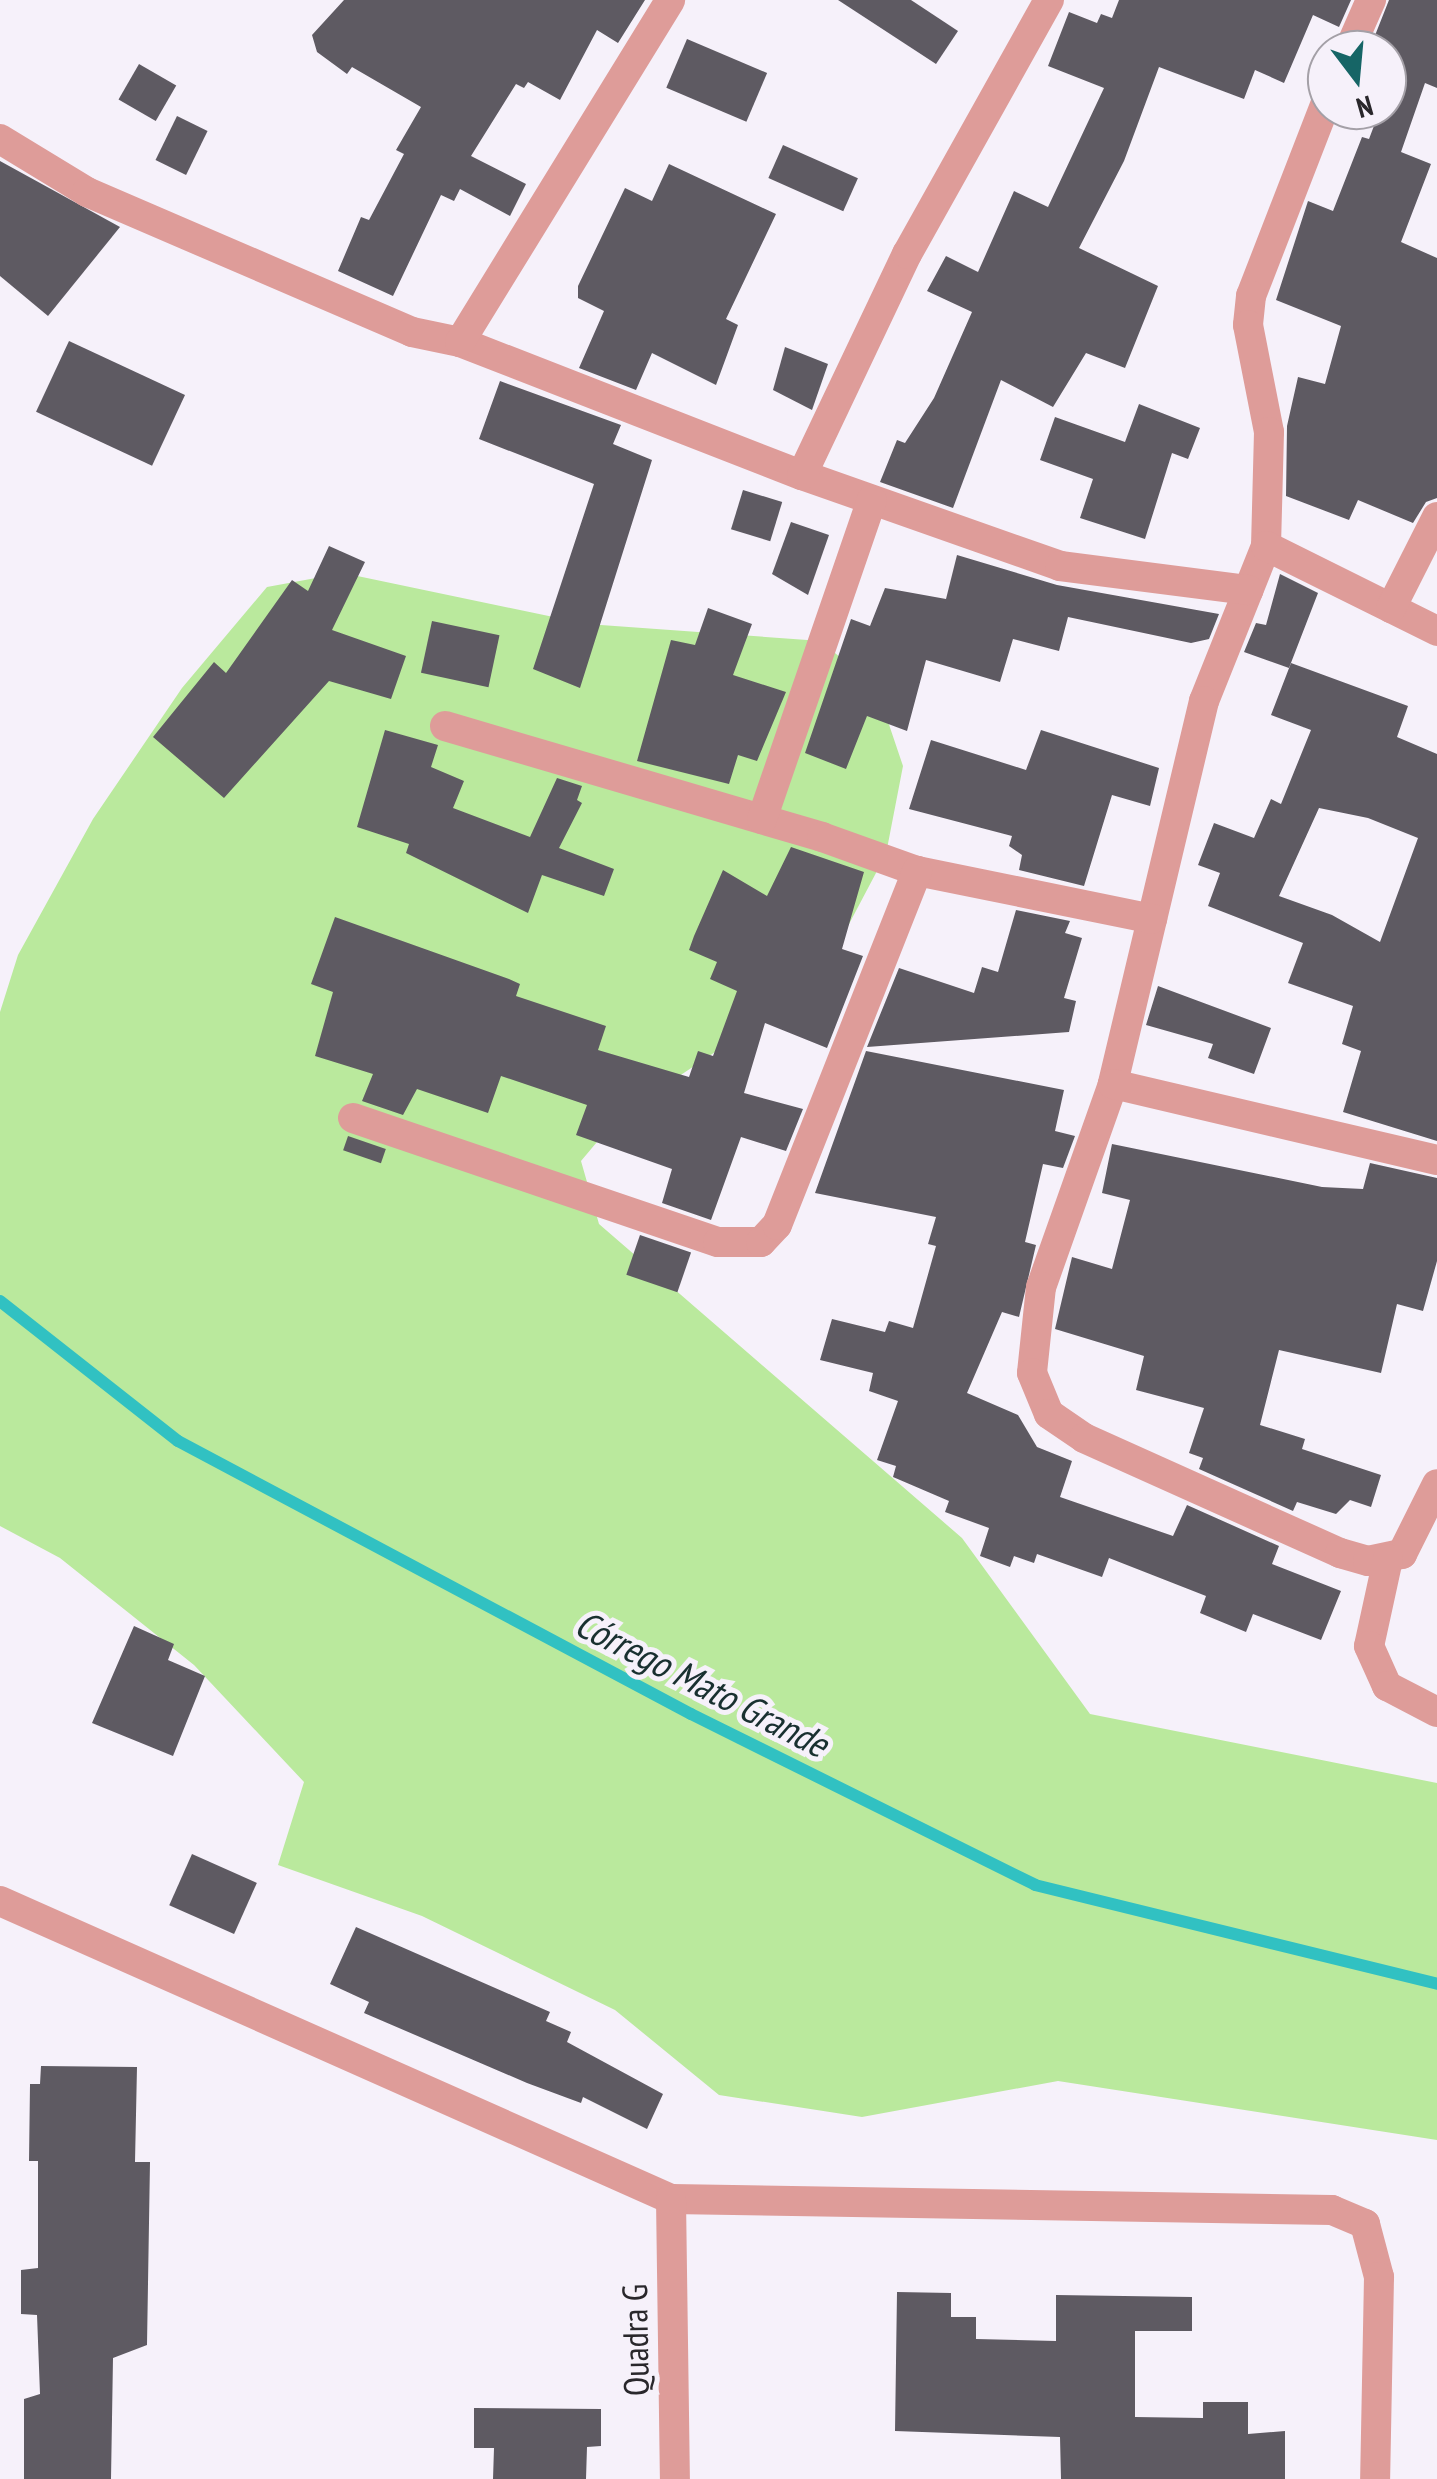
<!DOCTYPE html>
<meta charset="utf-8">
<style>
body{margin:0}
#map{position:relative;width:1437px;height:2479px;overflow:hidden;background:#f6f1fa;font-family:"PT Sans Narrow",sans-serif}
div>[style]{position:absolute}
.green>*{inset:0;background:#bae99d}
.stream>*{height:12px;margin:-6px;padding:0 6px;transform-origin:6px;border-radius:6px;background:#31c1c2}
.building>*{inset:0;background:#5e5a62;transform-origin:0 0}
.minor>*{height:30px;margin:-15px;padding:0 15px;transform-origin:15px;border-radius:15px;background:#de9c99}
span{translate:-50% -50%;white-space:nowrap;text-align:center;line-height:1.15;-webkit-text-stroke:10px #f6f1fa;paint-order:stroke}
.street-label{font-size:35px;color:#29272b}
.water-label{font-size:38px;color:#193030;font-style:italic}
.north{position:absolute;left:1307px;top:30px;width:100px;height:100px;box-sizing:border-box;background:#f6f1fa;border:2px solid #a4a0a7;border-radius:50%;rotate:164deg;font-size:28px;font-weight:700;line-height:40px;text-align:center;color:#29272b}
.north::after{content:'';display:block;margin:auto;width:35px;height:45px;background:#166566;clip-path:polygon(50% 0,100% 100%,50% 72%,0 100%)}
</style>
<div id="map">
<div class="green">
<i style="clip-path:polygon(343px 573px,587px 624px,821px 641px,877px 689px,903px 766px,886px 854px,839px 943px,739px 1036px,618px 1117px,581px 1161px,599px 1224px,962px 1538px,1090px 1714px,1437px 1783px,1437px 2140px,1058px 2081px,862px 2117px,719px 2095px,615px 2010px,422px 1916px,278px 1865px,304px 1782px,194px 1665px,60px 1558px,0 1526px,0 1012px,18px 955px,93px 819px,182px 688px,267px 587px)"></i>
</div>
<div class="stream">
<i style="left:0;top:1301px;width:226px;rotate:38.2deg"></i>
<i style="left:178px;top:1441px;width:581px;rotate:28.02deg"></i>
<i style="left:691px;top:1714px;width:384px;rotate:26.4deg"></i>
<i style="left:1035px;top:1885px;width:414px;rotate:13.8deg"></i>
</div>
<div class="building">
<i style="clip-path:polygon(344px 0,645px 0,618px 43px,597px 30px,560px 100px,528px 82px,524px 88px,516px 84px,471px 156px,526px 184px,510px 216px,460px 189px,454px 201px,441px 195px,393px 296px,338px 271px,361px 217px,369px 220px,404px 154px,396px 150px,421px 107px,352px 67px,347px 74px,317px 52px,312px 35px)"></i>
<i style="clip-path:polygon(838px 0,911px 0,958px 31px,936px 64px)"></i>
<i style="clip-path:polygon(1119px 0,1351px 0,1339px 27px,1313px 15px,1284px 83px,1255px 70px,1244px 99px,1159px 67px,1124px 161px,1079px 248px,1158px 286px,1125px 368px,1086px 353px,1053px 407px,1001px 380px,953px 508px,880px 482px,897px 440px,905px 443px,934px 398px,972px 312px,927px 291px,946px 256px,978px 272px,1014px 191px,1048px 207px,1104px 88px,1048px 66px,1069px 12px,1097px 23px,1101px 14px,1112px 18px)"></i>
<i style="clip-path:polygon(1389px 0,1437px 0,1437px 88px,1425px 83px,1401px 152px,1431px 164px,1401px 242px,1437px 258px,1437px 498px,1426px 502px,1413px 523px,1358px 500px,1349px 520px,1286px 496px,1287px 426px,1298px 377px,1325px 384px,1341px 326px,1276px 300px,1308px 201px,1333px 211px,1362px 137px,1369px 139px,1380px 110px,1387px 110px,1387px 50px,1372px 43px)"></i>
<i style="left:687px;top:39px;width:87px;height:53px;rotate:23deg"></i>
<i style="left:139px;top:64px;width:43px;height:41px;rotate:30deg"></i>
<i style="left:177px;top:116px;width:34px;height:49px;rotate:26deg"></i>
<i style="left:783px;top:145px;width:82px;height:36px;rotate:24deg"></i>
<i style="clip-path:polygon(0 161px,120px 227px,48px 316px,0 276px)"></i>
<i style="clip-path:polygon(669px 164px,776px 214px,726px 319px,738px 325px,716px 385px,652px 353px,636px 390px,579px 368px,604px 311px,578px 298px,578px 286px,625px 188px,652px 201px)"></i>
<i style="left:69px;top:341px;width:128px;height:78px;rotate:25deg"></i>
<i style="clip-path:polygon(785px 347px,828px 364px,812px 410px,773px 390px)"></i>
<i style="clip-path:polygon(500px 381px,621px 425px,613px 444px,652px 460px,580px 688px,533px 669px,594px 484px,479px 439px)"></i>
<i style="clip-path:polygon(1139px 404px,1200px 428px,1188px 459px,1172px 453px,1145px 539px,1080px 518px,1093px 479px,1040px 460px,1055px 417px,1125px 442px)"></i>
<i style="left:743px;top:490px;width:41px;height:41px;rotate:17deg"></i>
<i style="clip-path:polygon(791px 522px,829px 535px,808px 595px,772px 574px)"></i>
<i style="clip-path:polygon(329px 546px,365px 562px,332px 630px,406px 656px,391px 699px,329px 681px,224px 798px,153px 737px,214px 662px,226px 673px,292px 580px,308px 591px)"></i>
<i style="clip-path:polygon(957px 555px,1057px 585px,1219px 614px,1209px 639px,1191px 643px,1068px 617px,1059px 651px,1013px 639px,1000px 682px,926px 660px,907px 731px,867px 716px,846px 769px,805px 753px,851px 619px,870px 626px,885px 588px,946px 599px)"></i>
<i style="clip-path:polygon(1280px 574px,1318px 593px,1289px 668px,1244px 652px,1256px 623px,1266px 625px)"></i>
<i style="clip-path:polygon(708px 608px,752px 624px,733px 675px,786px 692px,757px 761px,738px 755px,729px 784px,637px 761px,671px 640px,695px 645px)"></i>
<i style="left:432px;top:621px;width:69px;height:53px;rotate:12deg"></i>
<i style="clip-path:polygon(evenodd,1291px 663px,1408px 706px,1397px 737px,1437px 754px,1437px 1141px,1343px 1112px,1361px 1051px,1342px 1044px,1353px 1006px,1288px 983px,1303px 943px,1208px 906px,1220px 873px,1198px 865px,1214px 823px,1254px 838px,1271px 799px,1281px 804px,1311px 730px,1271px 715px,1291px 663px,1319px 808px,1368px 818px,1418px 838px,1380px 942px,1332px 915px,1279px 896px,1319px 808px)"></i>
<i style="clip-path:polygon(385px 730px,438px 745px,431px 767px,464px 781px,453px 808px,530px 837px,557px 778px,582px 786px,577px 800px,582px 803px,559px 848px,614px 869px,604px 896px,542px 875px,528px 913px,406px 853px,409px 844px,357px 827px)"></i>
<i style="clip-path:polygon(1041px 730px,1159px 768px,1150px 806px,1112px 795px,1084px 886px,1019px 870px,1022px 855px,1009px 846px,1012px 836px,909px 809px,931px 740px,1026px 770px)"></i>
<i style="clip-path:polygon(791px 847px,864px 872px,842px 949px,863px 956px,827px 1048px,765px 1023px,744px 1093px,803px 1109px,786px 1151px,741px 1137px,711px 1220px,662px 1203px,672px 1169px,576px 1135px,587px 1105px,501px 1076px,488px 1113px,417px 1089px,403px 1115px,362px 1101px,373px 1074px,315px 1056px,333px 992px,311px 984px,335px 917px,509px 979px,520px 984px,516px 996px,606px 1026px,598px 1050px,689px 1077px,698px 1051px,713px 1056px,737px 991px,710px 979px,717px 962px,689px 950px,694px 936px,723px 870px,767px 896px)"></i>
<i style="clip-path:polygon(1016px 910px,1070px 921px,1065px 933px,1082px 938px,1064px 998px,1076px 1001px,1069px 1032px,867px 1047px,899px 968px,974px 993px,982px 967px,998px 972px)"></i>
<i style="clip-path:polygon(1158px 986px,1271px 1028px,1254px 1074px,1208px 1058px,1213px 1044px,1146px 1025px)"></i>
<i style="clip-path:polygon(866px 1051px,1064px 1090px,1055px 1131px,1075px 1136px,1063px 1168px,1043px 1164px,1025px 1242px,1036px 1245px,1019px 1317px,1002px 1312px,967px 1393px,1018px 1415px,1037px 1447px,1072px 1461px,1060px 1497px,1173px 1536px,1187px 1505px,1279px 1546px,1272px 1564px,1341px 1591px,1321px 1640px,1253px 1614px,1246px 1632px,1200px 1613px,1206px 1596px,1109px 1558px,1102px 1577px,1037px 1554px,1034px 1563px,1014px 1556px,1010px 1567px,980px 1556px,989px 1528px,945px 1512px,949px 1501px,893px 1477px,896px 1466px,877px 1460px,898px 1401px,869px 1391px,873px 1373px,820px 1360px,832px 1319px,885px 1332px,889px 1321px,913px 1328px,936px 1246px,928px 1244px,936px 1217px,815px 1193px)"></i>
<i style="left:348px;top:1136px;width:40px;height:15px;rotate:19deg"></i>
<i style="clip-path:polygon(1112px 1144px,1322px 1187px,1363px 1189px,1370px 1163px,1437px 1178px,1437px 1261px,1423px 1311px,1397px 1304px,1381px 1373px,1279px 1350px,1260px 1425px,1305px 1439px,1302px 1449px,1381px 1475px,1371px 1507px,1350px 1500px,1336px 1514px,1297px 1502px,1293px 1511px,1199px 1469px,1203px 1458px,1189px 1453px,1204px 1408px,1136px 1390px,1144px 1356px,1055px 1329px,1072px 1257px,1112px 1269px,1130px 1200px,1102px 1193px)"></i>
<i style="left:640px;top:1235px;width:54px;height:42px;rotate:19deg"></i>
<i style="clip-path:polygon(134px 1626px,174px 1644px,168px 1660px,205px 1676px,173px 1756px,92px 1723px)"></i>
<i style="left:192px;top:1854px;width:71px;height:56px;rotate:24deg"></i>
<i style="clip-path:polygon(356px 1927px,550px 2012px,546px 2021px,571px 2032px,567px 2042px,663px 2094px,647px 2129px,583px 2097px,581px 2103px,527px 2083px,364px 2013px,369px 2002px,330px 1984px)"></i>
<i style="clip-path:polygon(41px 2066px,137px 2067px,135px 2162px,150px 2162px,147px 2345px,113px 2358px,111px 2479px,24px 2479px,24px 2399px,40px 2394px,37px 2315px,21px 2314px,21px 2270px,38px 2268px,38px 2161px,29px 2161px,30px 2084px,40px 2084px)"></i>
<i style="clip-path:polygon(897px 2292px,951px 2293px,951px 2317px,976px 2317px,976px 2339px,1056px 2341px,1056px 2295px,1192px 2297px,1192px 2331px,1135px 2331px,1135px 2417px,1203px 2418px,1203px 2402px,1248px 2402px,1248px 2434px,1285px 2431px,1285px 2479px,1061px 2479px,1060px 2437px,895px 2431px)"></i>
<i style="clip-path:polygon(474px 2408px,601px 2409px,601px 2446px,587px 2447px,586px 2479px,493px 2479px,494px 2448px,474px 2448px)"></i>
</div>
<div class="minor">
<i style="left:1349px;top:50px;width:55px;rotate:-66.3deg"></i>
<i style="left:1327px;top:100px;width:210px;rotate:111.2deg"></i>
<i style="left:1251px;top:296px;width:29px;rotate:96deg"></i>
<i style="left:1248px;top:325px;width:109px;rotate:78.9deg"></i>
<i style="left:1269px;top:432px;width:114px;rotate:91.5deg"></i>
<i style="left:1266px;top:546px;width:167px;rotate:111.8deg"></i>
<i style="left:1204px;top:701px;width:394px;rotate:103.4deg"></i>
<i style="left:1113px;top:1084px;width:215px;rotate:109.5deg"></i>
<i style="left:1041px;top:1287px;width:86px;rotate:96deg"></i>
<i style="left:1032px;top:1373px;width:44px;rotate:67.5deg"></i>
<i style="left:1049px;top:1414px;width:42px;rotate:34.4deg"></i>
<i style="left:1084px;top:1438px;width:281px;rotate:24.2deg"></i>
<i style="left:1340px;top:1553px;width:29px;rotate:16deg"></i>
<i style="left:1368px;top:1561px;width:35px;rotate:-12deg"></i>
<i style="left:1402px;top:1554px;width:78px;rotate:-63.4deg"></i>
<i style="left:0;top:139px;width:102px;rotate:31.3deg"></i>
<i style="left:87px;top:192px;width:354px;rotate:23.3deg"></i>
<i style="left:412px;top:332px;width:49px;rotate:11.8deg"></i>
<i style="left:460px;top:342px;width:367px;rotate:21.3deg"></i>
<i style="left:802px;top:475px;width:274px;rotate:19.4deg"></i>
<i style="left:1060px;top:566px;width:190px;rotate:7.3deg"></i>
<i style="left:460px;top:342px;width:401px;rotate:-58.4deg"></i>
<i style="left:802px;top:475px;width:245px;rotate:-64.6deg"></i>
<i style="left:907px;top:254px;width:291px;rotate:-60.8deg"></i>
<i style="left:1266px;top:546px;width:191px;rotate:26.4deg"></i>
<i style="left:1391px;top:608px;width:102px;rotate:-63.2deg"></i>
<i style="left:445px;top:726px;width:393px;rotate:16.4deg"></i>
<i style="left:822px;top:837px;width:101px;rotate:19.7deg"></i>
<i style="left:917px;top:871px;width:240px;rotate:11.5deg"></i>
<i style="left:762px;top:819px;width:337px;rotate:-71deg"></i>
<i style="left:1113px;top:1084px;width:333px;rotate:13.2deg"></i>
<i style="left:353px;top:1118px;width:385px;rotate:18.8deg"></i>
<i style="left:718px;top:1242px;width:43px"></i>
<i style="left:761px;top:1242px;width:23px;rotate:-47deg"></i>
<i style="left:777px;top:1225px;width:381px;rotate:-68.4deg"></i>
<i style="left:1388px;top:1559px;width:89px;rotate:102.3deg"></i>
<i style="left:1369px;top:1646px;width:44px;rotate:65.8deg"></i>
<i style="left:1387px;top:1686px;width:56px;rotate:27.5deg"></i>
<i style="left:0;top:1901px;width:734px;rotate:23.95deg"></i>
<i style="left:671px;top:2199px;width:661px;rotate:0.95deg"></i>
<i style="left:1332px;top:2210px;width:36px;rotate:23deg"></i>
<i style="left:1365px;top:2224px;width:55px;rotate:75.2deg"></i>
<i style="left:1379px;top:2277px;width:202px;rotate:91.1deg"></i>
<i style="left:671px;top:2199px;width:280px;rotate:89.2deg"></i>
</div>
<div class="street-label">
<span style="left:635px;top:2340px;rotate:-91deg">Quadra G</span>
</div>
<div class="water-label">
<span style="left:702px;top:1683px;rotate:27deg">Córrego Mato Grande</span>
</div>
<div class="north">N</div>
</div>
